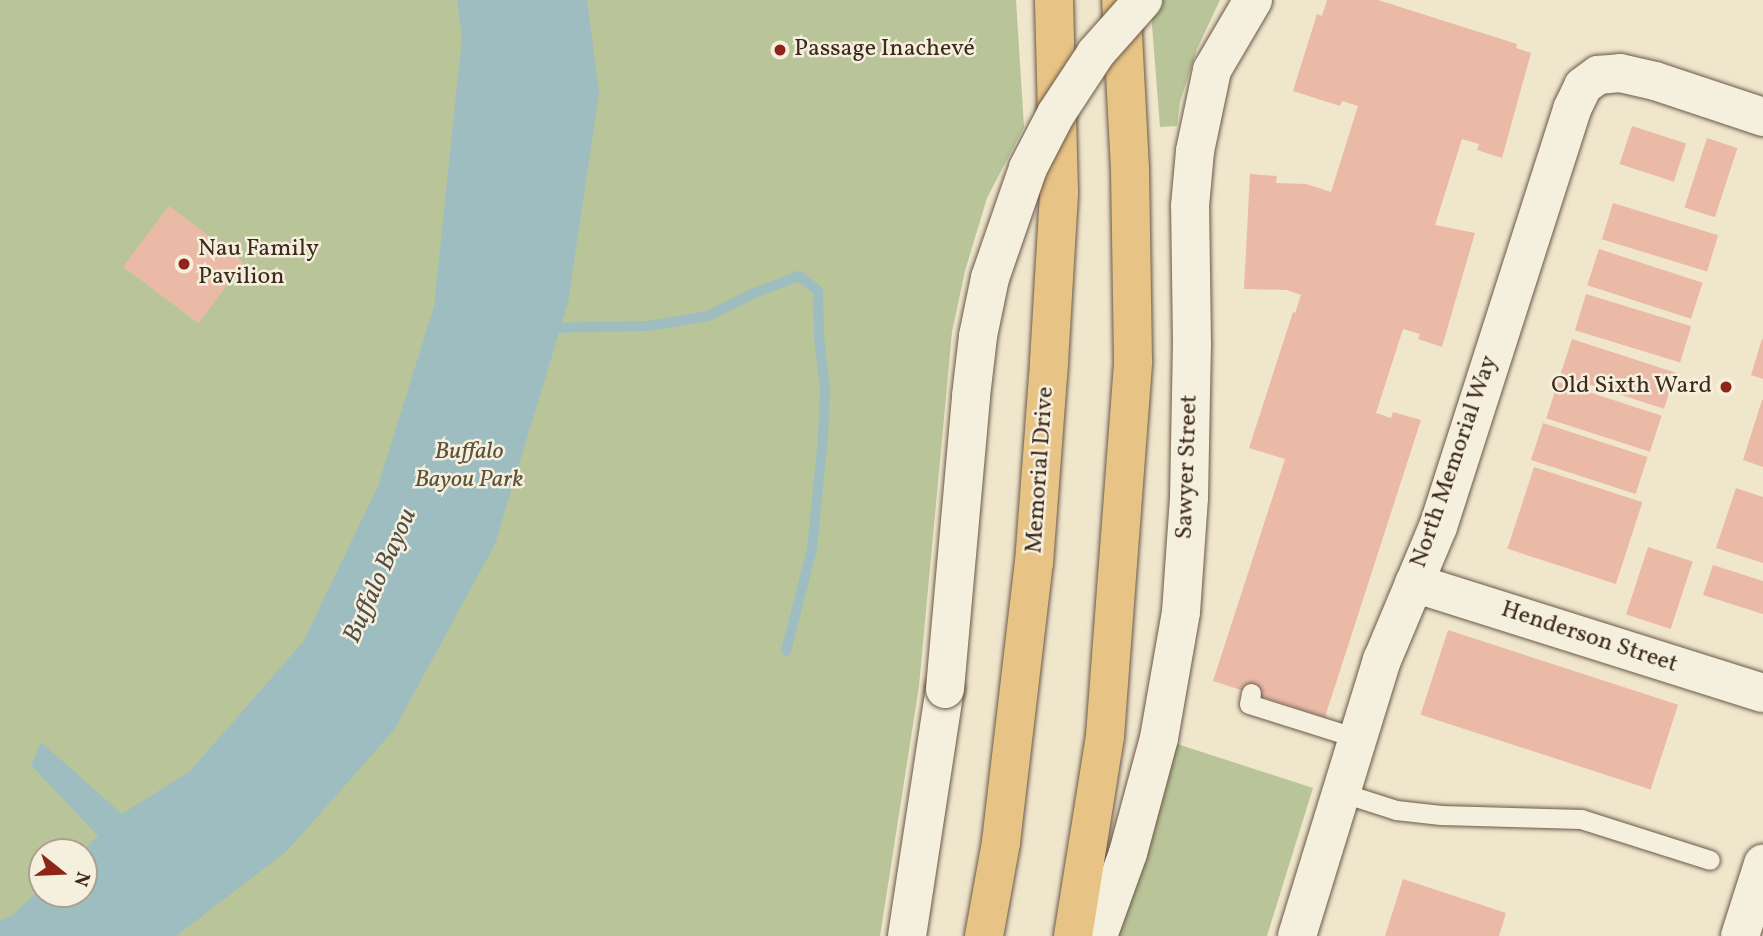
<!DOCTYPE html>
<meta charset="utf-8">
<style>
body{margin:0}
#map{position:relative;width:1763px;height:936px;overflow:hidden;background:#efe6cc;font-family:Vollkorn,serif}
div>[style]{position:absolute}
.green>*{inset:0;background:#b9c598}
.water>*{inset:0;background:#9dbdc1}
.stream>*{height:10px;margin:-5px;padding:0 5px;transform-origin:5px;border-radius:5px;background:#9dbdc1}
.building>*{inset:0;background:#ebbaa7;transform-origin:0 0}
.roads{filter:drop-shadow(0 0 2px #6a5948) drop-shadow(0 0 2px #6a5948)}
.service>*{height:19px;margin:-9.5px;padding:0 9.5px;transform-origin:9.5px;border-radius:9.5px;background:#f5efde}
.minor>*{height:38px;margin:-19px;padding:0 19px;transform-origin:19px;border-radius:19px;background:#f5efde}
.tertiary>*{height:38px;margin:-19px;padding:0 19px;transform-origin:19px;border-radius:19px;background:#f5efde}
.primary>*{height:38px;margin:-19px;padding:0 19px;transform-origin:19px;border-radius:19px;background:#e8c386}
.bridges{filter:drop-shadow(0 0 2px #6a5948) drop-shadow(0 0 2px #6a5948)}
.tertiary-bridge>*{height:38px;margin:-19px;padding:0 19px;transform-origin:19px;border-radius:19px;background:#f5efde}
.dots>*{width:19px;height:19px;translate:-50% -50%;box-sizing:border-box;border:4px solid #f5efde;border-radius:50%}
span{translate:-50% -50%;white-space:nowrap;text-align:center;line-height:1.15;-webkit-text-stroke:5px #f5efde;paint-order:stroke}
.poi-label{font-size:24px;color:#3e2a1c}
.left{translate:0 -50%;text-align:left}
.right{translate:-100% -50%;text-align:right}
.park-label{font-size:24px;color:#5d513b;font-style:italic}
.street-label{font-size:24px;color:#3e2a1c}
.water-label{font-size:26px;color:#564f45;font-style:italic}
.north{position:absolute;left:28px;top:838px;width:70px;height:70px;box-sizing:border-box;background:#f5efde;border:2px solid #aca090;border-radius:50%;rotate:108deg;font-size:19px;font-weight:700;line-height:28px;text-align:center;color:#3e2a1c}
.north::after{content:'';display:block;margin:auto;width:24px;height:32px;background:#8f2418;clip-path:polygon(50% 0,100% 100%,50% 72%,0 100%)}
</style>
<div id="map">
<div class="green">
<i style="clip-path:polygon(evenodd,0 0,1016px 0,1024px 127px,987px 198px,965px 271px,952px 332px,919px 686px,880px 936px,0 936px,0 0,42px 852px,84px 852px,84px 894px,42px 894px,42px 852px)"></i>
<i style="clip-path:polygon(1150px 0,1220px 0,1197px 49px,1180px 102px,1177px 126px,1160px 127px)"></i>
<i style="clip-path:polygon(1171px 742px,1313px 788px,1267px 936px,1112px 936px)"></i>
</div>
<div class="water">
<i style="clip-path:polygon(457px 0,587px 0,599px 93px,568px 303px,495px 544px,394px 730px,287px 851px,176px 936px,0 936px,0 920px,11px 916px,42px 888px,42px 894px,84px 894px,84px 852px,81px 852px,98px 836px,31px 765px,41px 742px,122px 814px,190px 771px,303px 642px,378px 486px,434px 306px,462px 38px)"></i>
</div>
<div class="stream">
<i style="left:546px;top:328px;width:103px;rotate:-1.1deg"></i>
<i style="left:649px;top:326px;width:60px;rotate:-9.6deg"></i>
<i style="left:708px;top:316px;width:51px;rotate:-26.6deg"></i>
<i style="left:754px;top:293px;width:48px;rotate:-20.7deg"></i>
<i style="left:799px;top:276px;width:24px;rotate:38deg"></i>
<i style="left:818px;top:291px;width:45px;rotate:88.7deg"></i>
<i style="left:819px;top:336px;width:54px;rotate:83.7deg"></i>
<i style="left:825px;top:390px;width:48px;rotate:92.4deg"></i>
<i style="left:823px;top:438px;width:112px;rotate:95.7deg"></i>
<i style="left:812px;top:549px;width:105px;rotate:104.3deg"></i>
</div>
<div class="building">
<i style="clip-path:polygon(1327px 0,1378px 0,1517px 44px,1516px 48px,1531px 53px,1502px 158px,1477px 150px,1479px 144px,1462px 139px,1435px 225px,1475px 233px,1442px 347px,1418px 339px,1420px 334px,1403px 329px,1376px 413px,1391px 418px,1393px 412px,1421px 420px,1325px 717px,1213px 681px,1285px 459px,1249px 448px,1293px 312px,1295px 313px,1301px 295px,1287px 290px,1244px 289px,1250px 174px,1277px 176px,1276px 183px,1306px 184px,1331px 192px,1358px 106px,1342px 101px,1340px 106px,1293px 91px,1317px 14px,1322px 16px)"></i>
<i style="left:1632px;top:126px;width:57px;height:40px;rotate:18deg"></i>
<i style="left:1707px;top:138px;width:32px;height:73px;rotate:18deg"></i>
<i style="left:1613px;top:203px;width:110px;height:38px;rotate:17deg"></i>
<i style="left:169px;top:206px;width:94px;height:76px;rotate:37deg"></i>
<i style="left:1599px;top:249px;width:109px;height:38px;rotate:18deg"></i>
<i style="left:1586px;top:294px;width:110px;height:38px;rotate:17deg"></i>
<i style="left:1572px;top:339px;width:109px;height:38px;rotate:18deg"></i>
<i style="clip-path:polygon(1762px 339px,1763px 339px,1763px 379px,1751px 375px)"></i>
<i style="left:1558px;top:382px;width:109px;height:38px;rotate:18deg"></i>
<i style="clip-path:polygon(1762px 400px,1763px 400px,1763px 467px,1743px 460px)"></i>
<i style="left:1543px;top:423px;width:110px;height:39px;rotate:18deg"></i>
<i style="left:1534px;top:467px;width:114px;height:86px;rotate:18deg"></i>
<i style="clip-path:polygon(1736px 488px,1763px 497px,1763px 563px,1716px 548px)"></i>
<i style="left:1648px;top:547px;width:47px;height:71px;rotate:18deg"></i>
<i style="clip-path:polygon(1713px 565px,1763px 581px,1763px 614px,1703px 595px)"></i>
<i style="left:1448px;top:630px;width:242px;height:89px;rotate:18deg"></i>
<i style="clip-path:polygon(1403px 879px,1506px 913px,1499px 936px,1385px 936px)"></i>
</div>
<div class="roads">
<div class="service">
<i style="left:1251px;top:693px;width:11px;rotate:100deg"></i>
<i style="left:1249px;top:704px;width:113px;rotate:17.5deg"></i>
<i style="left:1340px;top:792px;width:59px;rotate:17.8deg"></i>
<i style="left:1396px;top:810px;width:45px;rotate:6.3deg"></i>
<i style="left:1441px;top:815px;width:140px;rotate:1.6deg"></i>
<i style="left:1581px;top:819px;width:135px;rotate:17.6deg"></i>
</div>
<div class="minor">
<i style="left:1414px;top:583px;width:366px;rotate:17.5deg"></i>
<i style="left:1297px;top:936px;width:289px;rotate:-72.9deg"></i>
<i style="left:1382px;top:660px;width:144px;rotate:-67.2deg"></i>
<i style="left:1438px;top:527px;width:439px;rotate:-72.2deg"></i>
<i style="left:1572px;top:109px;width:25px;rotate:-64deg"></i>
<i style="left:1583px;top:86px;width:19px;rotate:-36deg"></i>
<i style="left:1598px;top:75px;width:22px;rotate:-5deg"></i>
<i style="left:1620px;top:73px;width:36px;rotate:13deg"></i>
<i style="left:1655px;top:81px;width:114px;rotate:18.4deg"></i>
<i style="left:1740px;top:936px;width:76px;rotate:-72.3deg"></i>
</div>
<div class="tertiary">
<i style="left:907px;top:936px;width:250px;rotate:-81.3deg"></i>
<i style="left:1098px;top:936px;width:88px;rotate:-70.1deg"></i>
<i style="left:1128px;top:853px;width:119px;rotate:-74.9deg"></i>
<i style="left:1159px;top:738px;width:128px;rotate:-80.1deg"></i>
<i style="left:1181px;top:612px;width:114px;rotate:-86deg"></i>
<i style="left:1189px;top:498px;width:154px;rotate:-88.9deg"></i>
<i style="left:1192px;top:344px;width:138px;rotate:-90.8deg"></i>
<i style="left:1190px;top:206px;width:55px;rotate:-84.8deg"></i>
<i style="left:1195px;top:151px;width:83px;rotate:-78.1deg"></i>
<i style="left:1212px;top:70px;width:81px;rotate:-59.6deg"></i>
</div>
<div class="primary">
<i style="left:984px;top:936px;width:96px;rotate:-79.7deg"></i>
<i style="left:1001px;top:842px;width:281px;rotate:-83.3deg"></i>
<i style="left:1034px;top:563px;width:202px;rotate:-85.7deg"></i>
<i style="left:1049px;top:362px;width:170px;rotate:-86.6deg"></i>
<i style="left:1059px;top:192px;width:192px;rotate:-91.5deg"></i>
<i style="left:1073px;top:936px;width:203px;rotate:-80.9deg"></i>
<i style="left:1105px;top:736px;width:376px;rotate:-85.7deg"></i>
<i style="left:1133px;top:361px;width:192px;rotate:-90.9deg"></i>
<i style="left:1130px;top:169px;width:169px;rotate:-93deg"></i>
</div>
</div>
<div class="bridges">
<div class="tertiary-bridge">
<i style="left:945px;top:689px;width:294px;rotate:-84.9deg"></i>
<i style="left:971px;top:396px;width:60px;rotate:-83.3deg"></i>
<i style="left:978px;top:336px;width:59px;rotate:-78.3deg"></i>
<i style="left:990px;top:278px;width:116px;rotate:-70.9deg"></i>
<i style="left:1028px;top:168px;width:61px;rotate:-62.6deg"></i>
<i style="left:1056px;top:114px;width:73px;rotate:-56.7deg"></i>
<i style="left:1096px;top:53px;width:71px;rotate:-48.4deg"></i>
</div>
</div>
<div class="dots">
<i style="left:780px;top:50px;background:#8f2418"></i>
<i style="left:184px;top:264px;background:#8f2418"></i>
<i style="left:1726px;top:387px;background:#8f2418"></i>
</div>
<div class="poi-label">
<span class="left" style="left:794px;top:50px">Passage Inachevé</span>
<span class="left" style="left:198px;top:264px">Nau Family<br>Pavilion</span>
<span class="right" style="left:1712px;top:387px">Old Sixth Ward</span>
</div>
<div class="park-label">
<span style="left:469px;top:467px">Buffalo<br>Bayou Park</span>
</div>
<div class="street-label">
<span style="left:1455px;top:462px;rotate:-71deg">North Memorial Way</span>
<span style="left:1188px;top:467px;rotate:-88deg">Sawyer Street</span>
<span style="left:1041px;top:470px;rotate:-86deg">Memorial Drive</span>
<span style="left:1589px;top:638px;rotate:18deg">Henderson Street</span>
</div>
<div class="water-label">
<span style="left:381px;top:576px;rotate:-66deg">Buffalo Bayou</span>
</div>
<div class="north">N</div>
</div>
